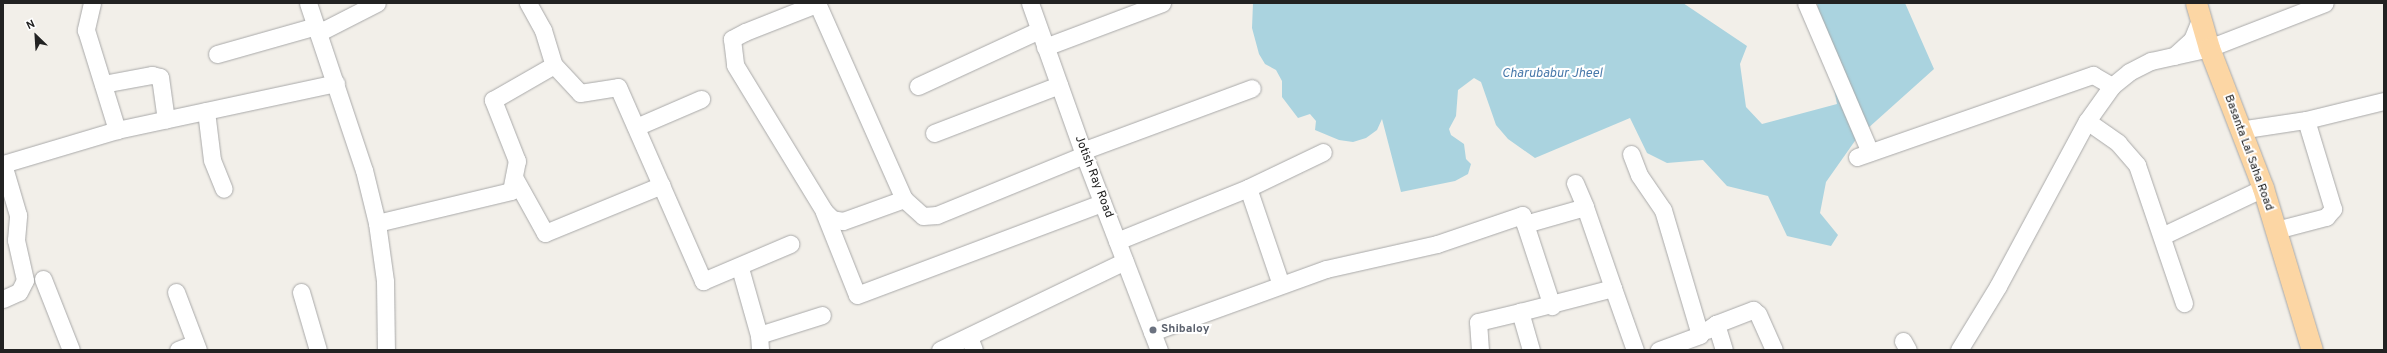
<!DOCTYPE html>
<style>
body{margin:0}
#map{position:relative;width:2387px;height:353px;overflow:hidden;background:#f2efe9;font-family:Overpass,sans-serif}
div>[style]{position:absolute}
.water>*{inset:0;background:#aad3df}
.roads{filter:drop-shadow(0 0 1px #a9a9a9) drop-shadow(0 0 1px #a9a9a9)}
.minor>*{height:17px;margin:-8.5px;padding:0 8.5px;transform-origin:8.5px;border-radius:8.5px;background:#fff}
.major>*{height:21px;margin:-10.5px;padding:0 10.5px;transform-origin:10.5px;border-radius:10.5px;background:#fcd6a4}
.dots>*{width:11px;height:11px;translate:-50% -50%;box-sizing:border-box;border:2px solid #fff;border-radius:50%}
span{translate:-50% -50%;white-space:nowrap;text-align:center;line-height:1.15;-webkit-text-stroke:4px #fff;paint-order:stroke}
.street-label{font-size:12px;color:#222}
.worship-label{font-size:12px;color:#5b616d;font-weight:700}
.left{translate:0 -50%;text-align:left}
.water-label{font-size:13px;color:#4a7aab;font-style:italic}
.frame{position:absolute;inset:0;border:4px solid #222;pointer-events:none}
.north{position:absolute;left:16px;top:16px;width:40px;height:40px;-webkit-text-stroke:3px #fff;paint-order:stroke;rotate:335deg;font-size:11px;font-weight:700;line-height:16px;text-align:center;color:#222}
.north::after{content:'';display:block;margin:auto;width:14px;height:18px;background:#222;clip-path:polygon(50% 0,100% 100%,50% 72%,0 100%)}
</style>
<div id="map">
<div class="water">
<i style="clip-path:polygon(1253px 3px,1683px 3px,1747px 46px,1740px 64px,1746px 107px,1762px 124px,1837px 104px,1817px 3px,1905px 3px,1934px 69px,1857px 138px,1826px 182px,1820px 213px,1838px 235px,1831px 246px,1787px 236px,1768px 196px,1727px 186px,1703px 160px,1667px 163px,1647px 153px,1630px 118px,1535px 158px,1508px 139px,1496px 125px,1481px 82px,1474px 78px,1458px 90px,1456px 116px,1449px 129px,1451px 135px,1464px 144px,1466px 159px,1471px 164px,1468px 174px,1455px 181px,1401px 192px,1382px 119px,1377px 130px,1366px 138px,1353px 142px,1339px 140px,1315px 130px,1316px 121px,1310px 114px,1298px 118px,1282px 97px,1282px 81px,1276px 70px,1265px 64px,1259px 54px,1252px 28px)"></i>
</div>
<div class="roads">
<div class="minor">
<i style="left:92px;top:3px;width:28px;rotate:103deg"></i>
<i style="left:86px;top:30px;width:105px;rotate:72.8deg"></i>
<i style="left:308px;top:3px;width:176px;rotate:71.5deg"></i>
<i style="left:364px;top:170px;width:55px;rotate:76.2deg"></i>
<i style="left:377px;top:223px;width:59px;rotate:82.1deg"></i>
<i style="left:385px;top:281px;width:69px;rotate:89.2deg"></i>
<i style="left:528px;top:3px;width:31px;rotate:61deg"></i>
<i style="left:543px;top:30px;width:37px;rotate:73deg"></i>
<i style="left:554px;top:65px;width:38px;rotate:47deg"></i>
<i style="left:580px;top:93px;width:38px;rotate:-9deg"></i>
<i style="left:618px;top:87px;width:212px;rotate:66.3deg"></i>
<i style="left:703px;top:281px;width:95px;rotate:-23deg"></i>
<i style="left:817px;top:3px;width:214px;rotate:66.1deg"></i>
<i style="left:904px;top:199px;width:25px;rotate:42deg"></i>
<i style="left:923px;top:216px;width:14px;rotate:-4deg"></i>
<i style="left:937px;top:215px;width:159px;rotate:-22.2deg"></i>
<i style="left:1030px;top:3px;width:161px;rotate:70.4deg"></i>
<i style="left:1084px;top:155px;width:209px;rotate:69deg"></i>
<i style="left:1806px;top:3px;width:162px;rotate:66.8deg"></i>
<i style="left:816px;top:4px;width:76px;rotate:158.5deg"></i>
<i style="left:745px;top:32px;width:15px;rotate:152deg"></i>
<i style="left:732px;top:39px;width:26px;rotate:83deg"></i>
<i style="left:735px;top:65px;width:171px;rotate:58.6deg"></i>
<i style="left:824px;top:211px;width:11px;rotate:45deg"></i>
<i style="left:832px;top:219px;width:11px;rotate:10deg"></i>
<i style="left:843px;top:221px;width:65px;rotate:-19.8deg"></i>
<i style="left:318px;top:33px;width:66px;rotate:-27deg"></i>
<i style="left:1045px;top:47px;width:125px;rotate:-20.6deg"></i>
<i style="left:217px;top:54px;width:103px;rotate:-15.8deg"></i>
<i style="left:2174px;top:56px;width:24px;rotate:-42deg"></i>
<i style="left:2192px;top:40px;width:24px;rotate:-68deg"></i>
<i style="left:103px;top:84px;width:50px;rotate:-10.4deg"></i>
<i style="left:152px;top:75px;width:8px;rotate:14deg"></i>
<i style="left:160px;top:77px;width:43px;rotate:82.1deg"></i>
<i style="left:918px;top:86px;width:133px;rotate:-24.8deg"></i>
<i style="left:206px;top:111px;width:49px;rotate:83deg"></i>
<i style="left:212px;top:160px;width:31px;rotate:68deg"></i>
<i style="left:2087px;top:121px;width:38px;rotate:35deg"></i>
<i style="left:2118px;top:143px;width:29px;rotate:49deg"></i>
<i style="left:2137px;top:165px;width:146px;rotate:71.2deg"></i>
<i style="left:636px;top:127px;width:71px;rotate:-23.3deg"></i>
<i style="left:2239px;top:130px;width:68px;rotate:-8.5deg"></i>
<i style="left:2306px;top:120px;width:80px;rotate:-13.7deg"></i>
<i style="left:934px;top:133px;width:134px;rotate:-21deg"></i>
<i style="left:1082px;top:151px;width:181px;rotate:-20.3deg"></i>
<i style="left:1631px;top:154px;width:22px;rotate:69deg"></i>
<i style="left:1639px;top:175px;width:42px;rotate:55.6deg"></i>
<i style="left:1663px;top:210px;width:130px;rotate:73.5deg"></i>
<i style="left:1700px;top:335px;width:44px;rotate:159.9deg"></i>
<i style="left:1857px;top:157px;width:250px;rotate:-19.2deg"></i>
<i style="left:2093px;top:75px;width:22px;rotate:30deg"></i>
<i style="left:3px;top:164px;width:119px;rotate:-16.6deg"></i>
<i style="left:117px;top:130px;width:224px;rotate:-12.1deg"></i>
<i style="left:514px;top:177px;width:64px;rotate:61deg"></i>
<i style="left:545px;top:233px;width:126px;rotate:-22.3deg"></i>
<i style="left:1575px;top:183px;width:26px;rotate:67deg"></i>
<i style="left:1248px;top:188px;width:102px;rotate:71.2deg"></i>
<i style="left:824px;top:212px;width:89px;rotate:68.3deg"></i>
<i style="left:857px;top:295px;width:262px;rotate:-20.6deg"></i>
<i style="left:377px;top:223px;width:138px;rotate:-13.4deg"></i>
<i style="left:511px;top:191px;width:31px;rotate:-79deg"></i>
<i style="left:517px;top:161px;width:66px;rotate:-111.5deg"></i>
<i style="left:493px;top:100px;width:70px;rotate:-29.8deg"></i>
<i style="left:1525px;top:224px;width:62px;rotate:-15.8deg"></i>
<i style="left:1585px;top:207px;width:86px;rotate:70.9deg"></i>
<i style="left:2276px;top:230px;width:52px;rotate:-14.6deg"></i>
<i style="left:2326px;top:217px;width:11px;rotate:-49deg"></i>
<i style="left:2333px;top:209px;width:93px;rotate:-106.9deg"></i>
<i style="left:2162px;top:236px;width:112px;rotate:-25.4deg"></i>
<i style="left:1117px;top:241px;width:141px;rotate:-22deg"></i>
<i style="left:1248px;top:188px;width:83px;rotate:-25.6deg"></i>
<i style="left:740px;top:268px;width:70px;rotate:74.2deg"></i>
<i style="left:759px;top:335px;width:15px;rotate:86deg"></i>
<i style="left:43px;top:279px;width:76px;rotate:68.5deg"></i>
<i style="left:176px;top:292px;width:62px;rotate:69.2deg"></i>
<i style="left:301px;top:292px;width:60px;rotate:73.7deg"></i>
<i style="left:3px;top:299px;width:17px;rotate:-24deg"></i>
<i style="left:19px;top:292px;width:13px;rotate:-63deg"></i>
<i style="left:25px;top:280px;width:41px;rotate:-102.7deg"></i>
<i style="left:16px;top:240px;width:25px;rotate:-85deg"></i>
<i style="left:18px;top:215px;width:53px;rotate:-106.4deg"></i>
<i style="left:1716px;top:324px;width:40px;rotate:-21deg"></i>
<i style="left:1753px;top:310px;width:6px;rotate:39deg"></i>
<i style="left:1758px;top:314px;width:39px;rotate:66deg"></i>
<i style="left:1707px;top:330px;width:11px;rotate:-34deg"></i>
<i style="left:1716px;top:324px;width:27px;rotate:73deg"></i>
<i style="left:1152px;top:332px;width:185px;rotate:-19.9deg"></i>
<i style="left:1326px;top:269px;width:114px;rotate:-12.7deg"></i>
<i style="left:1437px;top:244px;width:90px;rotate:-18.8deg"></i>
<i style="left:1522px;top:215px;width:96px;rotate:71.8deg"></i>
<i style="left:759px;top:335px;width:66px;rotate:-17.6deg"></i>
<i style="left:969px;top:337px;width:14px;rotate:69deg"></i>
<i style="left:1903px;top:341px;width:10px;rotate:61deg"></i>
<i style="left:178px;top:350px;width:18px;rotate:-22deg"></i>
<i style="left:940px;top:350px;width:205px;rotate:-25.7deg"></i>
<i style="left:1480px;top:350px;width:28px;rotate:-94deg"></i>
<i style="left:1478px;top:322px;width:43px;rotate:-13.4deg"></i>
<i style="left:1531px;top:350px;width:40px;rotate:-106deg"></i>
<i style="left:1520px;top:312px;width:96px;rotate:-14.5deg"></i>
<i style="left:1613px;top:288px;width:66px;rotate:70.5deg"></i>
<i style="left:1959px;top:350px;width:75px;rotate:-58.6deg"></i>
<i style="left:1998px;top:286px;width:187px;rotate:-61.7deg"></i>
<i style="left:2087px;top:121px;width:43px;rotate:-54.5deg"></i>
<i style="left:2112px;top:86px;width:22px;rotate:-39deg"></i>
<i style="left:2129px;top:72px;width:25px;rotate:-27deg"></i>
<i style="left:2151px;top:61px;width:59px;rotate:-12.6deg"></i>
<i style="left:2209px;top:48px;width:124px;rotate:-21.2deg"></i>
</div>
<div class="major">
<i style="left:2196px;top:3px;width:47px;rotate:73.9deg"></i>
<i style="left:2209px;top:48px;width:150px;rotate:68.9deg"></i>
<i style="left:2263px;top:188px;width:169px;rotate:73.2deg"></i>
</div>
</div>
<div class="dots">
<i style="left:1153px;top:330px;background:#6b7280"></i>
</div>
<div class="street-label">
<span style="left:2248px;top:153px;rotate:70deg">Basanta Lal Saha Road</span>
<span style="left:1093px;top:177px;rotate:69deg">Jotish Ray Road</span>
</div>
<div class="worship-label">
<span class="left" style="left:1161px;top:330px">Shibaloy</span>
</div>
<div class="water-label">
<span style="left:1552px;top:74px">Charubabur Jheel</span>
</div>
<div class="frame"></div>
<div class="north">N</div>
</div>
